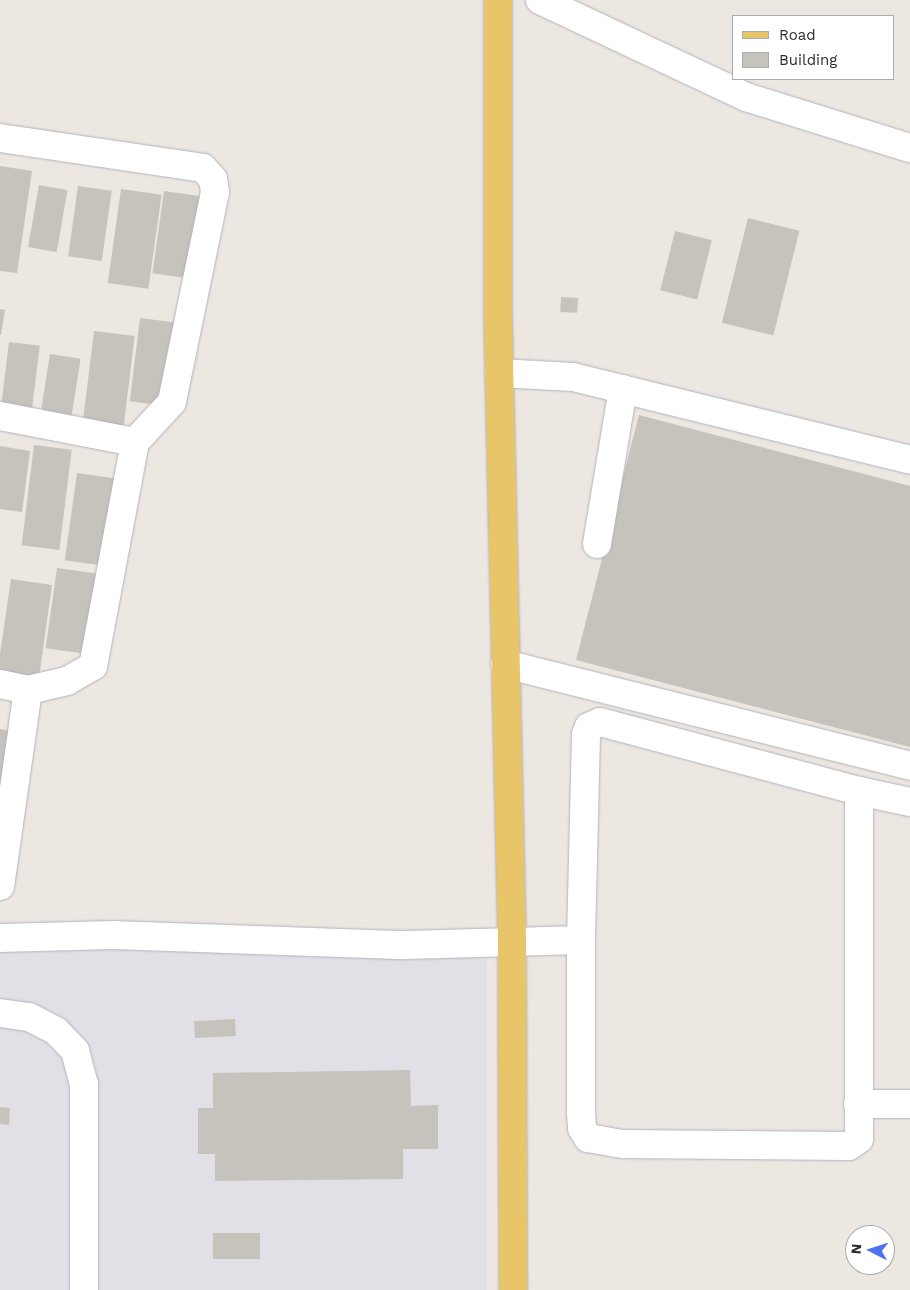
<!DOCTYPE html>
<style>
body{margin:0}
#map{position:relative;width:910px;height:1290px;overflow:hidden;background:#ede7e1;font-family:"Work Sans",sans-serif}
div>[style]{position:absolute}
.industrial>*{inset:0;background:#e2e0e7;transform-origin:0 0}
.building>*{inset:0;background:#c6c2bc;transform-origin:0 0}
.roads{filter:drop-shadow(0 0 1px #b1b3bc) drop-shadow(0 0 1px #b1b3bc)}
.minor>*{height:28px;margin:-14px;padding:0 14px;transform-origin:14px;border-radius:14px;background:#fff}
.major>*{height:28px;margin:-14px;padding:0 14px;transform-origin:14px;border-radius:14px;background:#e9c56a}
span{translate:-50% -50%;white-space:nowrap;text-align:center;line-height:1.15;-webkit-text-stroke:5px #fff;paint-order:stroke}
.legend{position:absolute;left:732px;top:15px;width:162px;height:65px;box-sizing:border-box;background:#fff;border:1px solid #ababab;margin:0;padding:6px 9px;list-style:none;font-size:15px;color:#2d2d2d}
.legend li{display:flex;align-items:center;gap:10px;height:25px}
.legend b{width:25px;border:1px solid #ababab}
.north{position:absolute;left:845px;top:1225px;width:50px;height:50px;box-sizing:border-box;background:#fff;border:1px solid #ababab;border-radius:50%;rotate:275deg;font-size:14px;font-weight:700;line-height:20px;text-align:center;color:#2d2d2d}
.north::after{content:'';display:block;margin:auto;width:18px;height:22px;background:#4c72ef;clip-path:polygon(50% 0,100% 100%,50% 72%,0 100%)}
</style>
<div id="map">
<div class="industrial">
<i style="left:487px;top:947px;width:343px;height:487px;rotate:90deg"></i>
</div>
<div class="building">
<i style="clip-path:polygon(0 166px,32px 171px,17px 273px,0 271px)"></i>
<i style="left:39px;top:185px;width:29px;height:63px;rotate:10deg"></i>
<i style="left:78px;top:186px;width:34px;height:71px;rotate:8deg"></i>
<i style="left:121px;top:189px;width:41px;height:95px;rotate:8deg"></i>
<i style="left:164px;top:191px;width:43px;height:83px;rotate:8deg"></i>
<i style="left:748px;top:218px;width:53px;height:108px;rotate:14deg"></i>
<i style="left:675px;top:231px;width:38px;height:61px;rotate:14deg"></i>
<i style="left:561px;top:297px;width:17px;height:15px;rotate:3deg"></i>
<i style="clip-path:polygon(0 309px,5px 310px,1px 335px,0 335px)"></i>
<i style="left:140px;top:318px;width:38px;height:84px;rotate:7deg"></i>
<i style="left:94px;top:331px;width:41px;height:98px;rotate:7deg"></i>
<i style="left:9px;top:342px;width:31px;height:68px;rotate:7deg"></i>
<i style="left:50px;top:354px;width:31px;height:62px;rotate:9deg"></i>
<i style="clip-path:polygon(639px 415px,910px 486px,910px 747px,576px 660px)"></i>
<i style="left:34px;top:445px;width:38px;height:101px;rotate:7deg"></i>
<i style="clip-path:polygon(0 446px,30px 451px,22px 512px,0 509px)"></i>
<i style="left:77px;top:473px;width:43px;height:88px;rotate:8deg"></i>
<i style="left:57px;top:568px;width:42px;height:81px;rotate:8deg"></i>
<i style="clip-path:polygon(11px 579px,52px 585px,38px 684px,0 679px,0 654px)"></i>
<i style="clip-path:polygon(0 729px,17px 732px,0 820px)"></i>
<i style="left:235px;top:1019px;width:17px;height:41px;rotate:87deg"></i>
<i style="clip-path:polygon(410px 1070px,411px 1106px,438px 1105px,438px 1149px,403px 1149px,403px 1179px,215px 1181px,215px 1154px,198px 1154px,198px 1108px,213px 1108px,213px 1073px)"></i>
<i style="clip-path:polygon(0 1107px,10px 1108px,9px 1125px,0 1124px)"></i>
<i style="left:213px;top:1233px;width:47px;height:26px"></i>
</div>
<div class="roads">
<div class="minor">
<i style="left:540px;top:0;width:228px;rotate:25.2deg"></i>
<i style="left:746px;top:97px;width:172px;rotate:17.3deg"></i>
<i style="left:0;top:138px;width:205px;rotate:8.4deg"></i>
<i style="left:203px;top:168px;width:15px;rotate:48deg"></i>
<i style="left:213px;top:179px;width:13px;rotate:81deg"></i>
<i style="left:215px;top:192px;width:214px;rotate:101.6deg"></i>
<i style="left:172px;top:402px;width:54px;rotate:132.8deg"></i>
<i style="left:135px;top:442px;width:228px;rotate:100.6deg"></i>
<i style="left:93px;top:666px;width:30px;rotate:150deg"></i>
<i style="left:67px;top:681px;width:40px;rotate:167deg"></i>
<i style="left:28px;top:690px;width:198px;rotate:98.1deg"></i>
<i style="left:499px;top:373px;width:74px;rotate:3.1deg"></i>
<i style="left:573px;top:377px;width:347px;rotate:13.8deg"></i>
<i style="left:0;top:416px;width:137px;rotate:10.9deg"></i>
<i style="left:597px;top:544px;width:157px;rotate:-80.5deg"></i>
<i style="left:505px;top:664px;width:418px;rotate:14.1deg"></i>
<i style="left:0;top:684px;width:29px;rotate:12deg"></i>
<i style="left:859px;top:791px;width:52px;rotate:12.2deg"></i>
<i style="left:0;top:938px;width:113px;rotate:-1.5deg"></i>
<i style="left:113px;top:935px;width:292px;rotate:2deg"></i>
<i style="left:405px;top:945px;width:176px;rotate:-1.6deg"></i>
<i style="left:581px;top:940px;width:173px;rotate:90deg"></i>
<i style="left:581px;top:1113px;width:15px;rotate:86deg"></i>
<i style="left:582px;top:1128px;width:12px;rotate:59deg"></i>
<i style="left:588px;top:1138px;width:36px;rotate:10deg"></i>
<i style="left:623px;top:1144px;width:226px;rotate:0.5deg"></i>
<i style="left:849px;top:1146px;width:12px;rotate:-35deg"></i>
<i style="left:859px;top:1139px;width:348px;rotate:-90deg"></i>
<i style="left:859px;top:791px;width:268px;rotate:-165.1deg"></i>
<i style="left:600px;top:722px;width:12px;rotate:156deg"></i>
<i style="left:589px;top:727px;width:9px;rotate:111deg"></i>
<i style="left:586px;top:735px;width:205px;rotate:91.4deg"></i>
<i style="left:0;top:1013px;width:29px;rotate:8deg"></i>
<i style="left:29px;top:1017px;width:30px;rotate:27deg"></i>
<i style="left:56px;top:1031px;width:28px;rotate:46deg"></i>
<i style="left:75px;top:1051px;width:34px;rotate:75deg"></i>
<i style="left:84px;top:1084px;width:206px;rotate:90deg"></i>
<i style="left:858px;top:1104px;width:52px"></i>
</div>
<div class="major">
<i style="left:498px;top:0;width:317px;rotate:90deg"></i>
<i style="left:498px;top:317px;width:624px;rotate:88.71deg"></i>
<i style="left:512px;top:941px;width:349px;rotate:89.8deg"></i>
</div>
</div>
<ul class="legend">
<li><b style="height:6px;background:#e9c56a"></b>Road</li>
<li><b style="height:14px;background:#c6c2bc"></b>Building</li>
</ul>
<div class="north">N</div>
</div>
